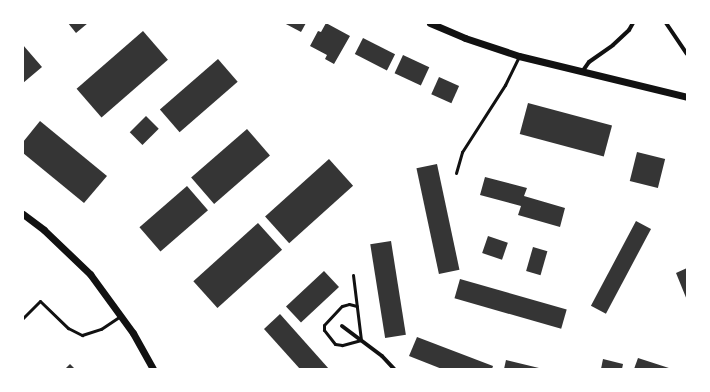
<!DOCTYPE html>
<style>
body{margin:0}
#map{position:relative;width:710px;height:392px;overflow:hidden;background:#fff;font-family:Rubik,sans-serif}
div>[style]{position:absolute}
.building>*{inset:0;background:#353535;transform-origin:0 0}
.service>*{height:3px;margin:-1.5px;padding:0 1.5px;transform-origin:1.5px;border-radius:1.5px;background:#111}
.minor>*{height:4px;margin:-2px;padding:0 2px;transform-origin:2px;border-radius:2px;background:#111}
.tertiary>*{height:7px;margin:-3.5px;padding:0 3.5px;transform-origin:3.5px;border-radius:3.5px;background:#111}
span{translate:-50% -50%;white-space:nowrap;text-align:center;line-height:1.15;-webkit-text-stroke:4px #fff;paint-order:stroke}
.frame{position:absolute;inset:0;border:24px solid #fff;pointer-events:none}
</style>
<div id="map">
<div class="building">
<i style="clip-path:polygon(68px 23px,88px 23px,76px 33px)"></i>
<i style="clip-path:polygon(284px 23px,306px 23px,301px 32px)"></i>
<i style="clip-path:polygon(326px 23px,350px 36px,334px 64px,325px 59px,327px 55px,310px 46px,318px 31px,321px 32px)"></i>
<i style="left:143px;top:31px;width:38px;height:88px;rotate:49deg"></i>
<i style="left:363px;top:38px;width:36px;height:18px;rotate:27deg"></i>
<i style="clip-path:polygon(23px 45px,42px 67px,23px 83px)"></i>
<i style="left:403px;top:55px;width:29px;height:20px;rotate:25deg"></i>
<i style="left:218px;top:59px;width:30px;height:77px;rotate:49deg"></i>
<i style="left:439px;top:77px;width:22px;height:19px;rotate:24deg"></i>
<i style="left:528px;top:103px;width:87px;height:32px;rotate:15deg"></i>
<i style="left:146px;top:116px;width:18px;height:23px;rotate:45deg"></i>
<i style="clip-path:polygon(40px 121px,107px 176px,84px 203px,23px 153px,23px 142px)"></i>
<i style="left:247px;top:129px;width:35px;height:74px;rotate:49deg"></i>
<i style="left:637px;top:152px;width:29px;height:30px;rotate:14deg"></i>
<i style="left:329px;top:159px;width:36px;height:86px;rotate:48deg"></i>
<i style="left:437px;top:164px;width:108px;height:21px;rotate:78deg"></i>
<i style="clip-path:polygon(485px 177px,527px 188px,524px 196px,565px 208px,560px 227px,518px 215px,521px 206px,480px 195px)"></i>
<i style="left:187px;top:186px;width:32px;height:63px;rotate:49deg"></i>
<i style="left:636px;top:221px;width:17px;height:96px;rotate:28deg"></i>
<i style="left:258px;top:223px;width:36px;height:87px;rotate:48deg"></i>
<i style="left:488px;top:236px;width:21px;height:18px;rotate:19deg"></i>
<i style="left:391px;top:241px;width:95px;height:21px;rotate:81deg"></i>
<i style="left:533px;top:247px;width:15px;height:25px;rotate:16deg"></i>
<i style="clip-path:polygon(687px 268px,687px 300px,676px 273px)"></i>
<i style="left:324px;top:271px;width:22px;height:52px;rotate:47deg"></i>
<i style="left:460px;top:279px;width:111px;height:20px;rotate:16deg"></i>
<i style="clip-path:polygon(280px 314px,329px 369px,300px 369px,264px 329px)"></i>
<i style="clip-path:polygon(417px 337px,493px 366px,492px 369px,442px 369px,409px 356px)"></i>
<i style="clip-path:polygon(638px 358px,672px 369px,634px 369px)"></i>
<i style="clip-path:polygon(603px 359px,623px 364px,622px 369px,601px 369px)"></i>
<i style="clip-path:polygon(506px 360px,539px 368px,539px 369px,504px 369px)"></i>
<i style="clip-path:polygon(70px 364px,75px 369px,65px 369px)"></i>
</div>
<div class="service">
<i style="left:456px;top:173px;width:22px;rotate:-74deg"></i>
<i style="left:462px;top:152px;width:80px;rotate:-57.3deg"></i>
<i style="left:505px;top:85px;width:32px;rotate:-64deg"></i>
<i style="left:353px;top:275px;width:65px;rotate:83deg"></i>
<i style="left:361px;top:340px;width:20px;rotate:165deg"></i>
<i style="left:342px;top:345px;width:7px;rotate:-172deg"></i>
<i style="left:335px;top:344px;width:18px;rotate:-128deg"></i>
<i style="left:324px;top:330px;width:5px;rotate:-90deg"></i>
<i style="left:324px;top:325px;width:26px;rotate:-47deg"></i>
<i style="left:342px;top:306px;width:7px;rotate:-16deg"></i>
<i style="left:349px;top:304px;width:8px;rotate:14deg"></i>
<i style="left:23px;top:318px;width:24px;rotate:-45deg"></i>
<i style="left:40px;top:301px;width:39px;rotate:44deg"></i>
<i style="left:68px;top:328px;width:16px;rotate:27deg"></i>
<i style="left:82px;top:335px;width:20px;rotate:-18deg"></i>
<i style="left:101px;top:329px;width:23px;rotate:-34deg"></i>
</div>
<div class="minor">
<i style="left:666px;top:23px;width:37px;rotate:56deg"></i>
<i style="left:582px;top:72px;width:12px;rotate:-55deg"></i>
<i style="left:589px;top:62px;width:29px;rotate:-35deg"></i>
<i style="left:613px;top:45px;width:22px;rotate:-43deg"></i>
<i style="left:629px;top:30px;width:8px;rotate:-60deg"></i>
<i style="left:342px;top:326px;width:50px;rotate:36.9deg"></i>
<i style="left:382px;top:356px;width:18px;rotate:47deg"></i>
</div>
<div class="tertiary">
<i style="left:430px;top:23px;width:38px;rotate:23deg"></i>
<i style="left:465px;top:38px;width:57px;rotate:18.4deg"></i>
<i style="left:519px;top:56px;width:173px;rotate:13.7deg"></i>
<i style="left:23px;top:214px;width:26px;rotate:37deg"></i>
<i style="left:44px;top:230px;width:64px;rotate:43.7deg"></i>
<i style="left:90px;top:274px;width:73px;rotate:53.9deg"></i>
<i style="left:133px;top:333px;width:41px;rotate:60.9deg"></i>
</div>
<div class="frame"></div>
</div>
